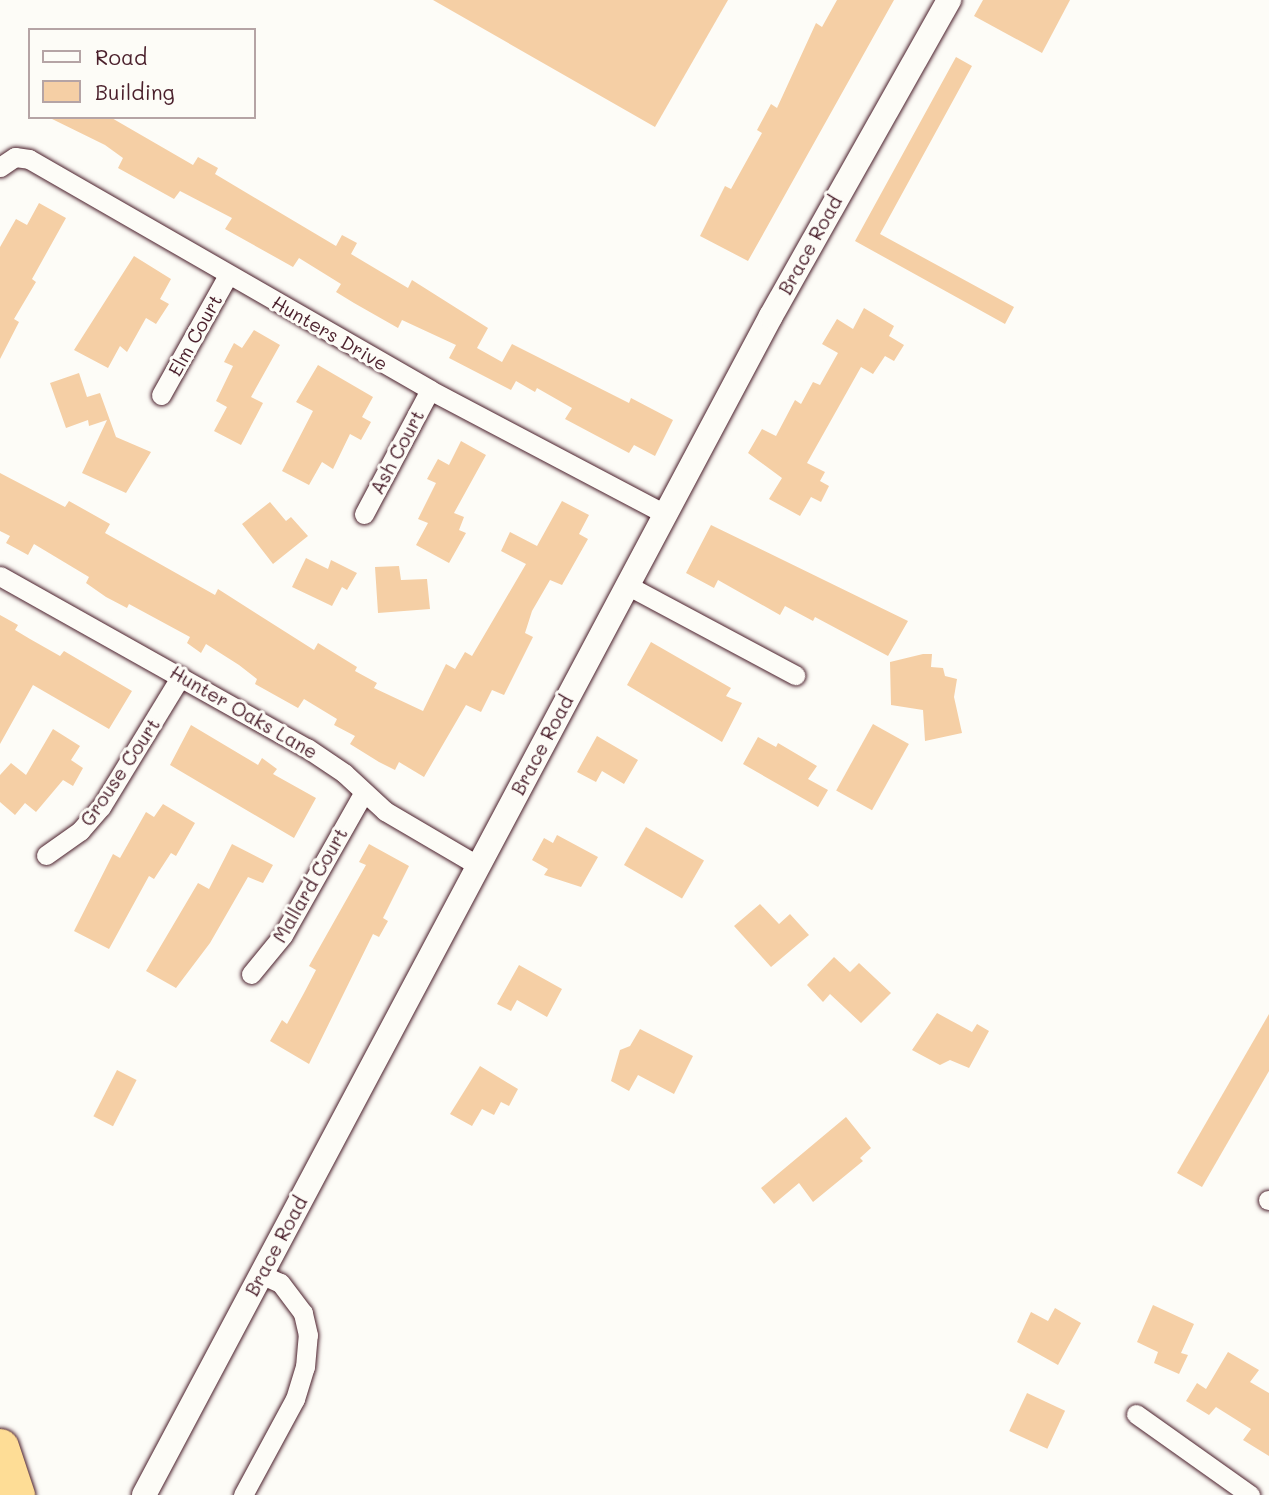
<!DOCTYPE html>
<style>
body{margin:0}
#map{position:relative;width:1269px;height:1495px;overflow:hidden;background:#fdfcf7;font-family:Mali,sans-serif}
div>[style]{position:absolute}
.building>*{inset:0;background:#f5cfa5;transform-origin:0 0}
.roads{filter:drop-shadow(0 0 2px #4a1f2b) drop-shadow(0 0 2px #4a1f2b)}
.minor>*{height:19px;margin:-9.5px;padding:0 9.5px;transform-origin:9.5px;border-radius:9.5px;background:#fdfcf7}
.tertiary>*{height:24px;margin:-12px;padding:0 12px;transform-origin:12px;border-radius:12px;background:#fdfcf7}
.motorway>*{height:37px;margin:-18.5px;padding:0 18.5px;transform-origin:18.5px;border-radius:18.5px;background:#fedd96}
span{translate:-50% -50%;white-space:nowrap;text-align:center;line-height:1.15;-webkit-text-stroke:6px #fdfcf7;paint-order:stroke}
.street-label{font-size:19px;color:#4a1f2b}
.legend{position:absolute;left:28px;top:28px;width:228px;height:91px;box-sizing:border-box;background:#fdfcf7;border:2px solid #b5a4a5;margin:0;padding:9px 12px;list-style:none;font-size:21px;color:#4a1f2b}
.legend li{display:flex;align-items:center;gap:14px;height:35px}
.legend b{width:35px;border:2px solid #b5a4a5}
</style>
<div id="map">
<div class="building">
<i style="clip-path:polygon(433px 0,728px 0,655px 127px)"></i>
<i style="clip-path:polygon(837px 0,894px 0,748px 261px,700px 236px,725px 186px,731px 189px,762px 133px,757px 130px,771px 104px,777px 108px,816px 23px,822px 27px)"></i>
<i style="clip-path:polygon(983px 0,1070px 0,1042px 53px,974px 16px)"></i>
<i style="clip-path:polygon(956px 57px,972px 66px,880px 234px,1014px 307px,1005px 324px,855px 241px)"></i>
<i style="clip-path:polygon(48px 117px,110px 117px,193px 165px,198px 157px,218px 168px,215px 174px,336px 246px,342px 235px,357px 243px,351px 254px,408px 288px,412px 280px,488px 328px,477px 348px,502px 362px,512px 344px,629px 403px,631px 398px,673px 420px,655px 456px,634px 445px,629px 453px,565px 419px,572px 408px,537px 388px,535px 392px,516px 381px,511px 390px,449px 358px,456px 345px,402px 320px,398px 328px,354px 303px,336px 292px,341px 284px,299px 258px,293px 267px,225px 229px,232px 218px,180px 191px,174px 199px,118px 168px,123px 158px,105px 145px)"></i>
<i style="clip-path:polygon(39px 203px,66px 218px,32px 279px,36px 282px,14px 319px,19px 322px,0 359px,0 247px,16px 219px,27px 225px)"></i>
<i style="clip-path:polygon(134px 256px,171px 279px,160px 299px,169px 304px,156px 324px,146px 318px,127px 352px,120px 346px,108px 368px,74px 350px)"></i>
<i style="clip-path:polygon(864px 308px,894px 326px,889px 336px,904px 345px,894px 361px,885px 356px,873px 374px,861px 367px,807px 463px,825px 472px,820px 481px,829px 486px,821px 502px,811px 497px,800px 516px,769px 499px,782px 478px,748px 453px,762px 429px,776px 436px,795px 400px,801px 404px,813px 382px,820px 385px,838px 353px,822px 344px,837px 319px,853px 329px)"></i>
<i style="clip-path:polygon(254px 330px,280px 345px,251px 397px,263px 403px,241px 445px,214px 431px,227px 407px,216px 401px,233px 366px,224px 362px,234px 343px,242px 348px)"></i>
<i style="clip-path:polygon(318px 365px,373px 397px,362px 417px,371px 422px,361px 440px,350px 434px,333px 469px,322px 462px,309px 485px,282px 471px,313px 411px,296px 402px)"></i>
<i style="clip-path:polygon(79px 373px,87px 397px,100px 393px,116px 437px,151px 452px,126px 493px,82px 473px,107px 420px,89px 426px,88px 420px,66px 428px,50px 383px)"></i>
<i style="clip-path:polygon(461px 441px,486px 455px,454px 513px,464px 517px,459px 530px,466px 533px,449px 563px,416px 545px,428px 523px,418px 519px,436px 483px,427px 479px,438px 459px,449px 465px)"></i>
<i style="clip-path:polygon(0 473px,65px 507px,69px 501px,110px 524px,105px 533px,215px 595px,218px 589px,314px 650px,318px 643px,357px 667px,355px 671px,377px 683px,374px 688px,423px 711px,446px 664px,455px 669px,465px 652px,472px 656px,526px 564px,501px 551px,510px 532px,537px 546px,562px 501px,589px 515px,579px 534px,588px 539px,562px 585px,550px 580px,532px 611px,525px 633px,533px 637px,504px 695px,492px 690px,481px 712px,466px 705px,424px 777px,399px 762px,395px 770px,379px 762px,350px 744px,355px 736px,334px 725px,337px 719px,304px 699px,298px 708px,255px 684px,257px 679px,239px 665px,206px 644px,201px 653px,187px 643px,190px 637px,129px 604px,127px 608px,106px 597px,86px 583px,89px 577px,34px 544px,28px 555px,6px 543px,10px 536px,0 531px)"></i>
<i style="clip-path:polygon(270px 502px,286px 521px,291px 517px,308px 536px,273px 564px,242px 524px)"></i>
<i style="clip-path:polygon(711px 525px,908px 621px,888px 656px,815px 617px,813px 621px,785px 606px,780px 615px,718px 580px,714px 588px,686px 573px)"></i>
<i style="clip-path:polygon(306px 558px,328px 569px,331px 560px,357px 573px,347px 590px,342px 587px,332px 606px,292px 587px)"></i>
<i style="clip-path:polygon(399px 566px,401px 580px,427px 579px,430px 609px,378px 613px,375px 567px)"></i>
<i style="clip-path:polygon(0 615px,18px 625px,15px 630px,30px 639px,60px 656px,64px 651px,132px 691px,109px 729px,33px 685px,0 744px)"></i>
<i style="clip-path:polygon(651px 642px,731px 688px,726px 696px,742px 703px,722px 742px,627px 685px)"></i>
<i style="clip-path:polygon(923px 654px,932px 654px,931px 667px,943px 668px,945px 676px,957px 679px,954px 697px,962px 733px,925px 741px,923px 710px,891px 705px,890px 662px)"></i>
<i style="left:873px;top:724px;width:41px;height:76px;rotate:29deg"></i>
<i style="clip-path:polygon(191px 725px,258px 765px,262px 758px,277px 769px,273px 774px,316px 798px,294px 838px,170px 765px)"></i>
<i style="clip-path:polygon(53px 729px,80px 746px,71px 760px,83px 768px,73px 786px,63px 780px,36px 812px,25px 803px,15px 815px,0 802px,0 775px,11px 763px,26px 775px)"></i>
<i style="clip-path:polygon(597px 736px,638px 760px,624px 784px,602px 771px,596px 782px,577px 772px)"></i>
<i style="clip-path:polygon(758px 737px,776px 747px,778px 743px,817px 766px,808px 779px,828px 790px,818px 807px,743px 764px)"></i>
<i style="clip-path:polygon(163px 804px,195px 823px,176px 856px,171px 853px,154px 879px,149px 876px,109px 949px,74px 931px,113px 854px,120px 858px,146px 812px,154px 817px)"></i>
<i style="left:646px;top:827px;width:67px;height:44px;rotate:30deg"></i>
<i style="clip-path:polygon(557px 835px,598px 857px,581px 887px,544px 875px,548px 869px,532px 860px,544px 838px,553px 843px)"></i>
<i style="clip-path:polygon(232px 844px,273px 865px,263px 883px,248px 877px,210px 943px,176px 988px,146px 971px,198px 883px,209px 889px)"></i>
<i style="clip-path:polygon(369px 844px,409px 866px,383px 918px,388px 921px,379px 937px,373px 934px,309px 1064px,270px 1041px,282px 1020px,287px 1024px,304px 993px,316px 970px,309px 966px,366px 865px,359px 862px)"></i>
<i style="clip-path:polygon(760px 904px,779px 924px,790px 914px,809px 935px,771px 967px,734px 926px)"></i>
<i style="clip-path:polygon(834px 957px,850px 972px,859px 963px,891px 993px,861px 1023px,830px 994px,823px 1002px,807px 985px)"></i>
<i style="clip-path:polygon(519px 965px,562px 989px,547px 1017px,517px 1000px,511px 1011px,497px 1004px)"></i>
<i style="clip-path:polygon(937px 1013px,972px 1032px,977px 1024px,989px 1031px,969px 1068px,950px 1060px,940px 1065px,912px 1050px)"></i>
<i style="clip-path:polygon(1269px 1014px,1269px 1071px,1202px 1187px,1177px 1173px)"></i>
<i style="clip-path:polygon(640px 1029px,693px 1056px,674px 1094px,638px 1075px,629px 1091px,611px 1081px,620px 1050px,630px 1046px)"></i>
<i style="clip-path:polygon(480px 1066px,518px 1089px,509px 1106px,501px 1102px,494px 1115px,482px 1109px,472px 1126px,450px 1114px)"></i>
<i style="left:117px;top:1070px;width:22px;height:52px;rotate:27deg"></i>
<i style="clip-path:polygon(846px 1117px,871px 1148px,860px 1158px,863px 1161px,813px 1202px,799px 1183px,774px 1204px,761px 1188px)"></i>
<i style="clip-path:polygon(1153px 1305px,1194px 1324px,1181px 1353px,1188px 1355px,1179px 1374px,1154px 1363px,1158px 1352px,1137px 1342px)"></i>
<i style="clip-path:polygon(1055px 1308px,1081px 1323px,1058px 1365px,1017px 1342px,1031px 1312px,1048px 1321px)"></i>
<i style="clip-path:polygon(1228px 1352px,1259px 1370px,1250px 1382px,1269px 1393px,1269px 1456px,1243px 1440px,1251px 1429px,1216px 1407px,1209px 1415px,1186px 1401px,1197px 1383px,1206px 1389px)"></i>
<i style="left:1027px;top:1393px;width:42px;height:42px;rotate:25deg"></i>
</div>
<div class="roads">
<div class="minor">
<i style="left:0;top:167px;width:18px;rotate:-34deg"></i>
<i style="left:15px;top:157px;width:14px;rotate:8deg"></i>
<i style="left:29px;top:159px;width:463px;rotate:29.9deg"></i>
<i style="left:430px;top:390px;width:266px;rotate:27.8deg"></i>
<i style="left:161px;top:395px;width:137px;rotate:-60.8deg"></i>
<i style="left:364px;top:514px;width:140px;rotate:-62deg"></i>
<i style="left:0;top:576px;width:352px;rotate:29.3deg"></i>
<i style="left:307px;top:748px;width:45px;rotate:34deg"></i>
<i style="left:344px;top:773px;width:56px;rotate:42.8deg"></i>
<i style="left:385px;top:811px;width:107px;rotate:30.4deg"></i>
<i style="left:627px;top:585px;width:191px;rotate:28.2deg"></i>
<i style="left:46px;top:855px;width:42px;rotate:-35.2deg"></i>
<i style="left:80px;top:831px;width:32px;rotate:-49deg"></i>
<i style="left:101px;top:807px;width:153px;rotate:-58.6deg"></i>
<i style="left:251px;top:974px;width:50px;rotate:-50.6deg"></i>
<i style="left:283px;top:935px;width:164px;rotate:-60.5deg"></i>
<i style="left:1268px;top:1200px;width:1px"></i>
<i style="left:1136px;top:1414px;width:140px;rotate:35.4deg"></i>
<i style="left:243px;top:1495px;width:109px;rotate:-61.6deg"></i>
<i style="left:295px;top:1399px;width:34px;rotate:-73deg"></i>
<i style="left:305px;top:1367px;width:32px;rotate:-85deg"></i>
<i style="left:308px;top:1335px;width:23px;rotate:-103deg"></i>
<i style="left:303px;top:1313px;width:38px;rotate:-127deg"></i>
<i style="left:280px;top:1283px;width:21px;rotate:-155deg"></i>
</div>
<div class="tertiary">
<i style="left:144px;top:1495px;width:1335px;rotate:-62deg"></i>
<i style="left:771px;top:316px;width:363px;rotate:-60.6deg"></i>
</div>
<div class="motorway">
<i style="left:0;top:1447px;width:51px;rotate:71.6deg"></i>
</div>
</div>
<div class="street-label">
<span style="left:810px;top:245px;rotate:-61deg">Brace Road</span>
<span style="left:330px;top:333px;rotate:30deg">Hunters Drive</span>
<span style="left:195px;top:335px;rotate:-61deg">Elm Court</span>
<span style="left:397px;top:452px;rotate:-62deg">Ash Court</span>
<span style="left:244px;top:712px;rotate:30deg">Hunter Oaks Lane</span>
<span style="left:542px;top:745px;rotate:-62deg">Brace Road</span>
<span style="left:120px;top:772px;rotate:-56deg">Grouse Court</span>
<span style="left:310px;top:885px;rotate:-60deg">Mallard Court</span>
<span style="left:276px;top:1246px;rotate:-62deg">Brace Road</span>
</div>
<ul class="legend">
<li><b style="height:9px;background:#fdfcf7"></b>Road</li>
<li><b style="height:19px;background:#f5cfa5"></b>Building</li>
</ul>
</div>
